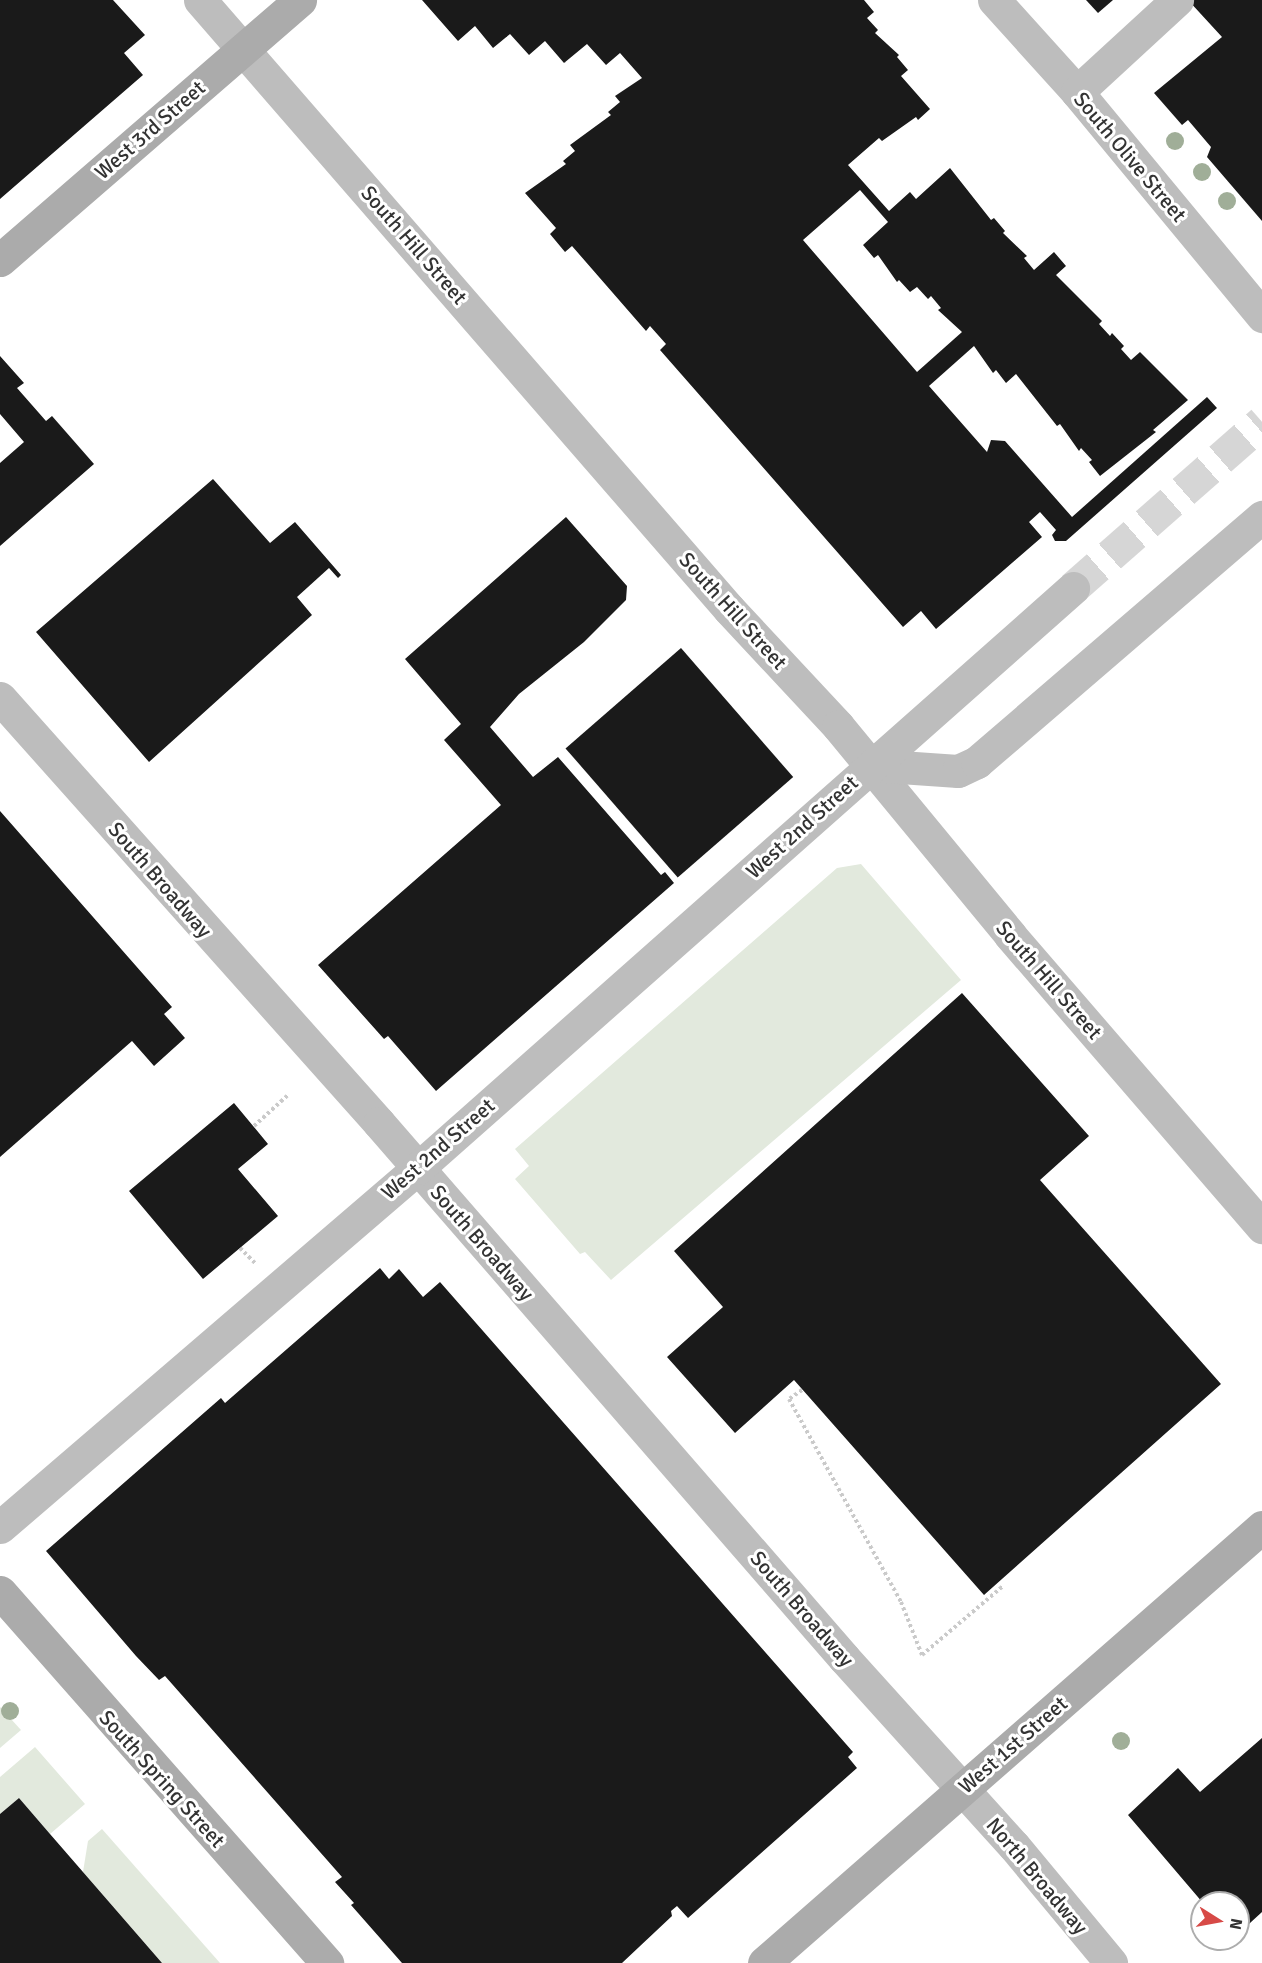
<!DOCTYPE html>
<style>
body{margin:0}
#map{position:relative;width:1262px;height:1963px;overflow:hidden;background:#fff;font-family:Signika,sans-serif}
div>[style]{position:absolute}
.green>*{inset:0;background:#e2e9dd}
.building>*{inset:0;background:#1a1a1a;transform-origin:0 0}
.secondary-tunnel>*{height:33px;margin-top:-16.5px;transform-origin:0;background:repeating-linear-gradient(90deg,#d6d6d6 0 33px,transparent 0 49px)}
.path>*{height:4px;margin-top:-2px;transform-origin:0;background:repeating-linear-gradient(90deg,#cacaca 0 3px,transparent 0 6px)}
.secondary>*{height:33px;margin:-16.5px;padding:0 16.5px;transform-origin:16.5px;border-radius:16.5px;background:#bdbdbd}
.primary>*{height:33px;margin:-16.5px;padding:0 16.5px;transform-origin:16.5px;border-radius:16.5px;background:#ababab}
.trees>*{width:18px;height:18px;margin:-9px;border-radius:50%;background:#a0ae98}
span{translate:-50% -50%;white-space:nowrap;text-align:center;line-height:1.15;-webkit-text-stroke:6px #fff;paint-order:stroke}
.street-label{font-size:21px;color:#333}
.north{position:absolute;left:1190px;top:1891px;width:60px;height:60px;box-sizing:border-box;background:#fff;border:2px solid #adadad;border-radius:50%;rotate:101deg;font-size:16px;font-weight:700;line-height:24px;text-align:center;color:#333}
.north::after{content:'';display:block;margin:auto;width:21px;height:27px;background:#d74a47;clip-path:polygon(50% 0,100% 100%,50% 72%,0 100%)}
</style>
<div id="map">
<div class="green">
<i style="clip-path:polygon(861px 864px,961px 980px,611px 1280px,585px 1252px,580px 1254px,515px 1179px,529px 1166px,515px 1149px,837px 868px)"></i>
<i style="clip-path:polygon(0 1707px,21px 1730px,0 1748px)"></i>
<i style="clip-path:polygon(35px 1747px,85px 1804px,50px 1834px,19px 1798px,0 1814px,0 1777px)"></i>
<i style="clip-path:polygon(102px 1829px,220px 1963px,162px 1963px,83px 1872px,88px 1841px)"></i>
</div>
<div class="building">
<i style="clip-path:polygon(0 0,113px 0,145px 35px,124px 53px,143px 75px,0 199px)"></i>
<i style="clip-path:polygon(evenodd,422px 0,864px 0,874px 12px,867px 18px,878px 30px,875px 33px,899px 55px,897px 57px,908px 70px,901px 76px,930px 109px,918px 120px,916px 117px,882px 141px,879px 138px,848px 165px,889px 211px,910px 192px,916px 199px,950px 168px,991px 220px,994px 218px,1005px 231px,1003px 233px,1027px 256px,1024px 258px,1034px 270px,1054px 252px,1066px 266px,1056px 275px,1102px 321px,1099px 324px,1110px 336px,1112px 333px,1124px 346px,1121px 349px,1131px 360px,1140px 352px,1188px 400px,1153px 430px,1156px 432px,1100px 476px,1089px 462px,1092px 460px,1081px 448px,1079px 451px,1060px 424px,1057px 426px,1016px 374px,1006px 383px,996px 370px,993px 373px,974px 346px,929px 386px,987px 452px,991px 440px,1005px 441px,1072px 517px,1207px 397px,1217px 408px,1066px 541px,1055px 541px,1052px 535px,1056px 530px,1040px 512px,1029px 522px,1042px 537px,936px 629px,921px 611px,903px 627px,660px 350px,666px 344px,650px 326px,646px 331px,572px 246px,565px 252px,550px 234px,556px 228px,525px 193px,566px 164px,563px 161px,575px 151px,570px 145px,611px 115px,608px 112px,620px 102px,615px 96px,642px 78px,620px 53px,606px 65px,587px 44px,564px 63px,545px 41px,529px 55px,510px 34px,493px 48px,475px 26px,458px 41px,422px 0,860px 190px,888px 222px,863px 245px,874px 258px,878px 255px,897px 282px,899px 280px,910px 292px,917px 287px,928px 299px,931px 296px,941px 308px,938px 310px,962px 332px,917px 372px,803px 240px,860px 190px)"></i>
<i style="clip-path:polygon(1086px 0,1113px 0,1098px 13px)"></i>
<i style="clip-path:polygon(1188px 0,1262px 0,1262px 221px,1207px 157px,1211px 147px,1188px 120px,1182px 125px,1154px 93px,1222px 37px)"></i>
<i style="clip-path:polygon(0 356px,24px 383px,17px 388px,46px 421px,52px 416px,94px 464px,0 546px,0 463px,24px 442px,0 414px)"></i>
<i style="clip-path:polygon(213px 479px,270px 543px,295px 522px,341px 575px,338px 578px,329px 568px,297px 597px,312px 615px,149px 762px,36px 632px)"></i>
<i style="clip-path:polygon(566px 517px,627px 586px,626px 600px,584px 642px,519px 694px,490px 727px,533px 777px,558px 757px,661px 875px,665px 872px,674px 883px,436px 1091px,388px 1036px,384px 1039px,318px 965px,501px 805px,444px 740px,461px 724px,405px 659px)"></i>
<i style="left:681px;top:648px;width:171px;height:153px;rotate:49deg"></i>
<i style="clip-path:polygon(0 811px,172px 1007px,164px 1014px,185px 1038px,154px 1066px,132px 1041px,0 1157px)"></i>
<i style="clip-path:polygon(962px 993px,1089px 1136px,1040px 1180px,1221px 1384px,984px 1595px,794px 1380px,735px 1433px,667px 1357px,723px 1307px,674px 1251px)"></i>
<i style="clip-path:polygon(234px 1103px,268px 1144px,238px 1169px,278px 1216px,203px 1279px,129px 1191px)"></i>
<i style="clip-path:polygon(380px 1268px,389px 1279px,399px 1269px,423px 1297px,440px 1282px,853px 1752px,848px 1757px,857px 1768px,688px 1918px,677px 1906px,671px 1911px,672px 1916px,622px 1963px,402px 1963px,351px 1905px,354px 1903px,335px 1882px,342px 1877px,165px 1676px,159px 1680px,136px 1656px,46px 1551px,221px 1398px,225px 1403px)"></i>
<i style="clip-path:polygon(1262px 1738px,1262px 1912px,1238px 1934px,1238px 1903px,1203px 1903px,1128px 1815px,1178px 1768px,1200px 1792px)"></i>
<i style="clip-path:polygon(19px 1798px,50px 1834px,162px 1963px,0 1963px,0 1814px)"></i>
</div>
<div class="secondary-tunnel">
<i style="left:1073px;top:588px;width:252px;rotate:-41.3deg"></i>
</div>
<div class="path">
<i style="left:254px;top:1126px;width:46px;rotate:-42.4deg"></i>
<i style="left:240px;top:1248px;width:21px;rotate:45deg"></i>
<i style="left:802px;top:1390px;width:16px;rotate:145deg"></i>
<i style="left:789px;top:1399px;width:232px;rotate:61.1deg"></i>
<i style="left:901px;top:1602px;width:57px;rotate:68.4deg"></i>
<i style="left:922px;top:1655px;width:106px;rotate:-40.4deg"></i>
</div>
<div class="secondary">
<i style="left:200px;top:0;width:807px;rotate:49.02deg"></i>
<i style="left:729px;top:609px;width:160px;rotate:47deg"></i>
<i style="left:838px;top:726px;width:271px;rotate:50.5deg"></i>
<i style="left:1010px;top:935px;width:386px;rotate:49.2deg"></i>
<i style="left:994px;top:0;width:124px;rotate:47.9deg"></i>
<i style="left:1077px;top:92px;width:291px;rotate:50.4deg"></i>
<i style="left:1077px;top:92px;width:136px;rotate:-42.6deg"></i>
<i style="left:0;top:698px;width:569px;rotate:48.27deg"></i>
<i style="left:379px;top:1123px;width:709px;rotate:49deg"></i>
<i style="left:844px;top:1658px;width:253px;rotate:47.9deg"></i>
<i style="left:1014px;top:1846px;width:152px;rotate:50.3deg"></i>
<i style="left:871px;top:765px;width:87px;rotate:3.9deg"></i>
<i style="left:958px;top:771px;width:21px;rotate:-25deg"></i>
<i style="left:977px;top:762px;width:376px;rotate:-40.7deg"></i>
<i style="left:0;top:1527px;width:551px;rotate:-40.66deg"></i>
<i style="left:418px;top:1168px;width:875px;rotate:-41.52deg"></i>
</div>
<div class="primary">
<i style="left:0;top:260px;width:397px;rotate:-40.9deg"></i>
<i style="left:0;top:1592px;width:495px;rotate:48.6deg"></i>
<i style="left:764px;top:1963px;width:662px;rotate:-41.2deg"></i>
</div>
<div class="trees">
<i style="left:1175px;top:141px"></i>
<i style="left:1202px;top:172px"></i>
<i style="left:1227px;top:201px"></i>
<i style="left:10px;top:1711px"></i>
<i style="left:1121px;top:1741px"></i>
</div>
<div class="street-label">
<span style="left:150px;top:130px;rotate:-41deg">West 3rd Street</span>
<span style="left:1130px;top:157px;rotate:50deg">South Olive Street</span>
<span style="left:414px;top:245px;rotate:49deg">South Hill Street</span>
<span style="left:733px;top:611px;rotate:48deg">South Hill Street</span>
<span style="left:802px;top:827px;rotate:-42deg">West 2nd Street</span>
<span style="left:160px;top:880px;rotate:49deg">South Broadway</span>
<span style="left:1049px;top:980px;rotate:49deg">South Hill Street</span>
<span style="left:438px;top:1149px;rotate:-41deg">West 2nd Street</span>
<span style="left:482px;top:1243px;rotate:49deg">South Broadway</span>
<span style="left:802px;top:1609px;rotate:49deg">South Broadway</span>
<span style="left:1013px;top:1745px;rotate:-41deg">West 1st Street</span>
<span style="left:162px;top:1779px;rotate:48deg">South Spring Street</span>
<span style="left:1037px;top:1876px;rotate:50deg">North Broadway</span>
</div>
<div class="north">N</div>
</div>
